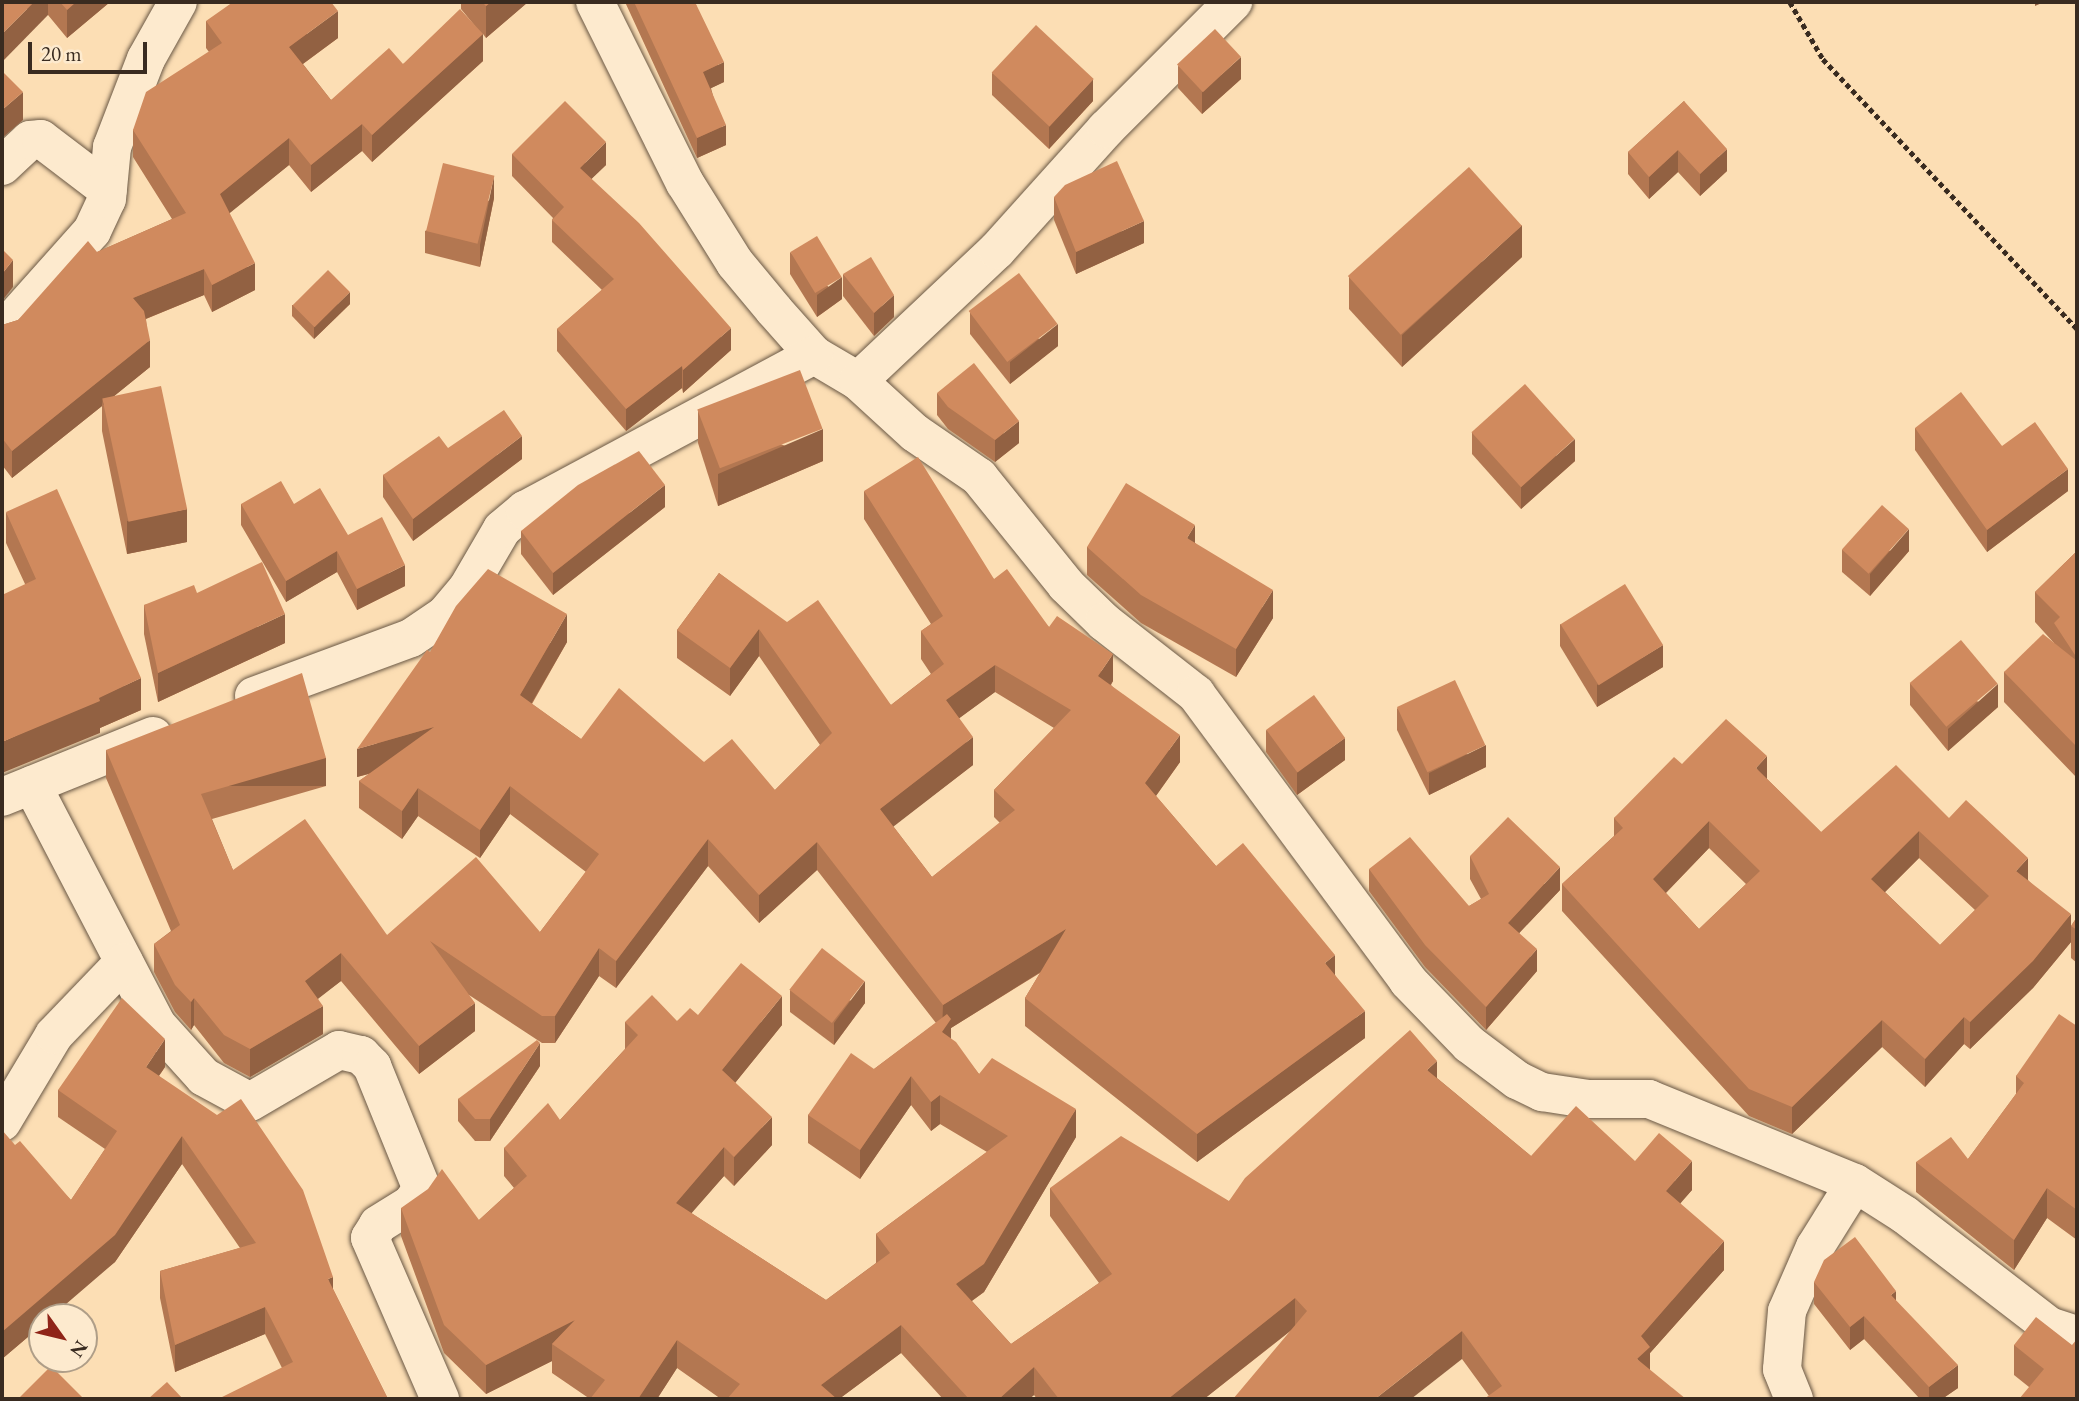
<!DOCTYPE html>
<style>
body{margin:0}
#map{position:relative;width:2079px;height:1401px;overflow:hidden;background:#fcdeb4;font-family:"EB Garamond",serif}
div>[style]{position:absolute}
.path>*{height:4.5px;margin-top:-2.25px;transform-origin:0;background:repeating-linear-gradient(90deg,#392b20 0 5px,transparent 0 8.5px)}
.roads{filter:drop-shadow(0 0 2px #6a5845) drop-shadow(0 0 2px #6a5845)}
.minor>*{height:38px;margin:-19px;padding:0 19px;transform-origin:19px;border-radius:19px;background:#fdeace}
.wall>*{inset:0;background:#b37751}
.shaded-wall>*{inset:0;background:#926142;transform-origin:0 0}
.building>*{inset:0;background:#d08a5e;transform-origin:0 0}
span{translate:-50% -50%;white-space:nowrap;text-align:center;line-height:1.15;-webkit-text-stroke:5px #fdeace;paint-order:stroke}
.frame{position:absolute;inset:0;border:4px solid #392b20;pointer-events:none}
.north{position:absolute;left:28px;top:1303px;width:70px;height:70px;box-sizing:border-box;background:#fdeace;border:2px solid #af9e88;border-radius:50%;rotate:124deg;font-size:19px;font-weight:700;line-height:28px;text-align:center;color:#392b20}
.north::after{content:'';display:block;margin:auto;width:24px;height:32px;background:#8f2418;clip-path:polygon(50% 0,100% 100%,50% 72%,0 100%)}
.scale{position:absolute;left:28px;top:42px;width:119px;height:32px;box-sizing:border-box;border:4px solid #392b20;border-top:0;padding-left:9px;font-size:21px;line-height:24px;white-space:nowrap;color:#392b20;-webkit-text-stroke:5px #fdeace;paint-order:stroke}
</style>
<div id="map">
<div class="path">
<i style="left:1790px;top:2px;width:66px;rotate:59.9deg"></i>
<i style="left:1823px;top:59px;width:371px;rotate:46.7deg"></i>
</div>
<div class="roads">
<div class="minor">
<i style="left:595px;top:2px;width:202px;rotate:63.6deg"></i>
<i style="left:685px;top:183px;width:94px;rotate:58deg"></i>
<i style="left:735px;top:263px;width:61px;rotate:50.3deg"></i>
<i style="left:774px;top:310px;width:60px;rotate:48.4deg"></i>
<i style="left:814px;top:355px;width:51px;rotate:30.6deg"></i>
<i style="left:858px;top:381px;width:77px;rotate:42.4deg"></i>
<i style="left:915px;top:433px;width:78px;rotate:34.5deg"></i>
<i style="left:979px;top:477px;width:139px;rotate:51.1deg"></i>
<i style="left:1066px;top:585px;width:53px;rotate:44.2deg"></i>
<i style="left:1104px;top:622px;width:117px;rotate:38deg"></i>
<i style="left:1196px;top:694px;width:357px;rotate:53.5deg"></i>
<i style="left:1408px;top:981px;width:88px;rotate:45.9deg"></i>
<i style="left:1469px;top:1044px;width:60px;rotate:36.9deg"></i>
<i style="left:1517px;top:1080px;width:28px;rotate:26deg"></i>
<i style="left:1542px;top:1092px;width:47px;rotate:8.7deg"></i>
<i style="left:1588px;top:1099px;width:61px"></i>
<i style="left:1649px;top:1099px;width:222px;rotate:22.2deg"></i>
<i style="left:1855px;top:1183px;width:59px;rotate:32.6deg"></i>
<i style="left:1905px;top:1215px;width:182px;rotate:37.6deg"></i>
<i style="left:2049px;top:1326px;width:29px;rotate:18deg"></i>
<i style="left:2px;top:166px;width:38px;rotate:-43deg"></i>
<i style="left:30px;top:140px;width:11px;rotate:-5deg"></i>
<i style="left:41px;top:139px;width:84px;rotate:37.3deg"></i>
<i style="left:2px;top:332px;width:135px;rotate:-48.3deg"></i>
<i style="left:92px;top:231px;width:35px;rotate:-65deg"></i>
<i style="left:107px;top:199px;width:52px;rotate:-84.5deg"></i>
<i style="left:112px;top:147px;width:94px;rotate:-68.9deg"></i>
<i style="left:146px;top:59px;width:65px;rotate:-60.7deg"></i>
<i style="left:858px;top:381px;width:191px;rotate:-43.3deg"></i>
<i style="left:997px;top:250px;width:163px;rotate:-48deg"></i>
<i style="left:1106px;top:129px;width:180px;rotate:-45deg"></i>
<i style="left:254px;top:696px;width:167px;rotate:-20.3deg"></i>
<i style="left:411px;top:638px;width:41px;rotate:-34.1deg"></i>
<i style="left:445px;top:615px;width:34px;rotate:-50deg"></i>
<i style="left:467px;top:589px;width:69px;rotate:-59.7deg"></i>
<i style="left:502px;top:529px;width:30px;rotate:-40deg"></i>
<i style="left:525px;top:510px;width:328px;rotate:-28.2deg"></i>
<i style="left:32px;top:785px;width:271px;rotate:62.5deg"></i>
<i style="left:157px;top:1025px;width:70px;rotate:47.9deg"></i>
<i style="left:204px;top:1077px;width:52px;rotate:28.5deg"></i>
<i style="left:250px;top:1102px;width:103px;rotate:-30.3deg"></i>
<i style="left:339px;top:1050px;width:23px;rotate:13deg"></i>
<i style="left:361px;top:1055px;width:16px;rotate:45deg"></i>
<i style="left:372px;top:1066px;width:133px;rotate:67.9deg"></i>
<i style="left:422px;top:1189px;width:19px;rotate:126deg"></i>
<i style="left:411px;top:1204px;width:39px;rotate:148deg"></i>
<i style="left:378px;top:1225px;width:15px;rotate:122deg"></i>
<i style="left:370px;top:1238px;width:176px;rotate:66.5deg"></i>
<i style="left:2px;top:797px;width:163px;rotate:-22deg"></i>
<i style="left:2px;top:1122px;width:101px;rotate:-59.1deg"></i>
<i style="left:54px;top:1035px;width:101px;rotate:-46.2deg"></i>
<i style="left:1794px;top:1399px;width:32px;rotate:-112deg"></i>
<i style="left:1782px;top:1369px;width:58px;rotate:-85.1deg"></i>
<i style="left:1787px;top:1311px;width:70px;rotate:-66.4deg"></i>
<i style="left:1815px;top:1247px;width:75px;rotate:-58deg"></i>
</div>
</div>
<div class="wall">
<i style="clip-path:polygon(2px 2px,110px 2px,67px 38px,48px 15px)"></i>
<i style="clip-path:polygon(461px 2px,528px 2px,486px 38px,483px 34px,483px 61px,372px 162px,362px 151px,311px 192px,289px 165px,229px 213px,255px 290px,212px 312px,204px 295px,146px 319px,150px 367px,113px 397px,187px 542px,127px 554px,102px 431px,102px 406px,12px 478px,2px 465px,2px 325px,18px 320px,97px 252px,172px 219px,133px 157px,133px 130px,209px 52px,206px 48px,206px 21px,338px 38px,303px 64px,331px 100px,403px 64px,475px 26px,461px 9px)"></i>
<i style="clip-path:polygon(625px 2px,695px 2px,724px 82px,711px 88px,726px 145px,697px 158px)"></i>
<i style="clip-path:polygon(1178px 66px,1241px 79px,1202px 114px,1178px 88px)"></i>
<i style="clip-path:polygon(992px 73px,1093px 101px,1049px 149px,992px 95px)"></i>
<i style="clip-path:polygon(1684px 101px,1727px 171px,1700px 196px,1678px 172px,1649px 199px,1628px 174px,1628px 152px)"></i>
<i style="clip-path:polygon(512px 154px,606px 165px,591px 179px,731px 350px,683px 393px,682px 388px,626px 431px,557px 351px,557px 329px,602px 290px,552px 242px,552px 220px,553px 218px,512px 176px)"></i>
<i style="clip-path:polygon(1054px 197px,1144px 243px,1076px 274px,1054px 220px)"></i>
<i style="clip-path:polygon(494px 198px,480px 267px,425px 253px,425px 231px)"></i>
<i style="clip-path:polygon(790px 252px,842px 299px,817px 317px,790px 274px)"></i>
<i style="clip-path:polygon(1522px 257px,1402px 367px,1349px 309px,1349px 277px)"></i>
<i style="clip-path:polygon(843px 274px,894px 317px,874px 336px,843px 296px)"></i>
<i style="clip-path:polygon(350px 304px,314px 339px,292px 316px,292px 305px)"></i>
<i style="clip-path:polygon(970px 312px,1058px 346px,1010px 384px,970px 334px)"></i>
<i style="clip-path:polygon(937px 393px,1019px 443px,995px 462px,948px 429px,937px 415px)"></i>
<i style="clip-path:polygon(698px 411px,823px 461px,718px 506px,698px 443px)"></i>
<i style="clip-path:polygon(1915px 428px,2002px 446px,2068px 491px,1987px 552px,1915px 450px)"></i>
<i style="clip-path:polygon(1472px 432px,1575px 461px,1521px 509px,1472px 454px)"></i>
<i style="clip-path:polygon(448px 448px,522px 459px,413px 541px,383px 497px,383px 475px)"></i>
<i style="clip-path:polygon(evenodd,864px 491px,994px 579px,1049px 627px,1113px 681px,1111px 685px,1180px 762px,1156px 796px,1216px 866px,1335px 975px,1365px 1038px,1197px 1162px,1025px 1026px,1025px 998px,1040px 973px,951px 1028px,951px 1039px,979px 1074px,1076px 1137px,984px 1292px,972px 1301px,1011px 1344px,1099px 1283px,1050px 1216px,1050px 1188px,1229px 1201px,1437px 1078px,1531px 1156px,1635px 1161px,1692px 1190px,1680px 1203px,1724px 1270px,1650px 1353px,1489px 1396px,1462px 1359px,1293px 1329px,1204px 1399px,1037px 1399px,1034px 1395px,1029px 1399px,943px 1399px,901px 1353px,839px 1399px,721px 1399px,677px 1368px,657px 1399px,590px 1399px,552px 1373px,552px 1361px,486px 1394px,444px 1353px,401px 1236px,401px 1208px,479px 1220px,514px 1188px,504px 1176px,504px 1148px,560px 1120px,625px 1049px,625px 1022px,677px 1021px,698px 1015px,782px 1025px,735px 1083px,772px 1145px,734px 1186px,724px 1176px,691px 1213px,826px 1300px,876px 1263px,876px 1234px,987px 1152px,940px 1124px,931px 1131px,911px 1105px,860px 1179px,808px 1143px,808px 1115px,874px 1069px,936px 1023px,817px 870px,759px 923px,708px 866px,616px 988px,599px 976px,555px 1043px,542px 1043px,469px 995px,475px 1031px,419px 1074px,341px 981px,318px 998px,323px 1034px,250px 1077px,224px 1063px,194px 1025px,191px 1030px,175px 1012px,154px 972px,154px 944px,171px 931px,106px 778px,106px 750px,326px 786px,212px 819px,233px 870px,387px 935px,540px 932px,586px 872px,510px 814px,480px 858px,418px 816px,402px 839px,359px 808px,359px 781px,369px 774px,357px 777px,430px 652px,567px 642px,532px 704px,581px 739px,704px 762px,775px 790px,820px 745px,759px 656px,730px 696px,677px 658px,677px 630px,719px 573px,891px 705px,931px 674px,921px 659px,921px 631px,931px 624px,864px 519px,864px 491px,995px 692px,1054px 728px,994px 790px,994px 817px,1000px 823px,932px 877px,893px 826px,973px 765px,959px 718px,995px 692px)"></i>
<i style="clip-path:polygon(241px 504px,294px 504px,405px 586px,357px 610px,337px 572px,286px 602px,241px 525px)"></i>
<i style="clip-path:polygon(665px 507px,553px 595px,521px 554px,521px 531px)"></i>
<i style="clip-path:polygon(6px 512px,141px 710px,100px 728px,100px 733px,25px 584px,6px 543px)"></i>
<i style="clip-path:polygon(1195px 543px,1273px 618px,1236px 677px,1141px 623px,1087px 575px,1087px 547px)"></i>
<i style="clip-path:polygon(1842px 550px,1909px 551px,1870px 596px,1842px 572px)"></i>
<i style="clip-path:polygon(2077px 551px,2077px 778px,2004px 702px,2004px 672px,2054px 643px,2035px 622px,2035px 592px)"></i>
<i style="clip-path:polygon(197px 593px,285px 643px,158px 702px,144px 634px,144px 605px)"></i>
<i style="clip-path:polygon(1560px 624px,1663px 667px,1597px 707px,1560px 646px)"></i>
<i style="clip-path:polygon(1910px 683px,1998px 707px,1948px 751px,1910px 705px)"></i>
<i style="clip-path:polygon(1397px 708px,1486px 767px,1429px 795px,1397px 730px)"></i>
<i style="clip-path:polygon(1266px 730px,1345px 760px,1297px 795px,1266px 752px)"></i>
<i style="clip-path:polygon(evenodd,1682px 764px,1767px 779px,1821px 832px,1949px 818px,2028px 880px,2071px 926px,2077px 917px,2077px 963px,2071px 958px,2071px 942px,2033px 988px,1970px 1049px,1964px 1044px,1925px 1087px,1882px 1047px,1792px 1134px,1749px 1116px,1562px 911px,1562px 884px,1614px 836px,1614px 818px,1682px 764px,1709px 848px,1746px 884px,1699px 929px,1666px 893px,1709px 848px,1682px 764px,1919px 858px,1975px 910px,1940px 945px,1885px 892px,1919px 858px)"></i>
<i style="clip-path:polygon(1470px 856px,1560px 890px,1519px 933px,1537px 971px,1486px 1030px,1425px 967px,1369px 891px,1369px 869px,1469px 906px,1481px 899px,1470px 879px)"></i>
<i style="clip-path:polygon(790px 990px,865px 1003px,834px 1045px,790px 1012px)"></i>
<i style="clip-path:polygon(2077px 1026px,2077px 1240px,2047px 1218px,2014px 1270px,1916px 1192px,1916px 1162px,1968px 1159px,2016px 1094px,2016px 1076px)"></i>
<i style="clip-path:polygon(540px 1066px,490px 1141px,475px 1141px,458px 1121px,458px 1099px)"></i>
<i style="clip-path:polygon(165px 1067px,159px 1076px,333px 1289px,388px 1399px,282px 1368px,265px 1334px,175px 1372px,160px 1298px,160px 1271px,240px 1248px,182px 1164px,115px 1262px,42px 1317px,42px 1325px,2px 1359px,15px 1145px,71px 1200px,105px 1149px,58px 1117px,58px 1090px)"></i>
<i style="clip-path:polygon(1814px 1282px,1896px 1301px,1958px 1388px,1942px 1399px,1920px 1399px,1864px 1339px,1850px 1350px,1814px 1304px)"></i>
<i style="clip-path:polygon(2014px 1345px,2072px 1345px,2077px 1399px,2029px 1387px,2014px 1375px)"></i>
</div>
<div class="shaded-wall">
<i style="clip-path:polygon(34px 2px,48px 2px,48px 15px,2px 62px,2px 34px)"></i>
<i style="clip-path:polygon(76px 2px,110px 2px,67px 38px,67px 10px)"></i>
<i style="clip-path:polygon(491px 2px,528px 2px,486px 38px,486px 6px)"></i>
<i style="clip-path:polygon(2035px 2px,2044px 2px,2035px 6px)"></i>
<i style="clip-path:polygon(338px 11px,338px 38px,289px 74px,289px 47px)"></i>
<i style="clip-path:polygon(483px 34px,483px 61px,372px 162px,372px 135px)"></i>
<i style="clip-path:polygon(1241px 57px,1241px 79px,1202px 114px,1202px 92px)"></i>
<i style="clip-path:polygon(724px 62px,724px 82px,703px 92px,703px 72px)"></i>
<i style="clip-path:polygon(1093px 79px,1093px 101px,1049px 149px,1049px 127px)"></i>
<i style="clip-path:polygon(23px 92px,23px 120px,2px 138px,2px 110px)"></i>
<i style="clip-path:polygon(362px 124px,362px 151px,311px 192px,311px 165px)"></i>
<i style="clip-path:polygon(726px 125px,726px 145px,697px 158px,697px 138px)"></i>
<i style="clip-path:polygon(289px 138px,289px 165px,220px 221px,220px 194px)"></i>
<i style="clip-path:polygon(606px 142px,606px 165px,580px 190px,580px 168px)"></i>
<i style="clip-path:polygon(1727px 149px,1727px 171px,1700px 196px,1700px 174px)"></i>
<i style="clip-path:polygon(1678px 150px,1678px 172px,1649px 199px,1649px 177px)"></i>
<i style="clip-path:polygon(494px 176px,494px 198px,480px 267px,480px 245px)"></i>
<i style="clip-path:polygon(1144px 221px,1144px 243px,1076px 274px,1076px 252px)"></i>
<i style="clip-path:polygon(1522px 225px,1522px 257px,1402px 367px,1402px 335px)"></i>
<i style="clip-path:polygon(13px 260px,13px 287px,2px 301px,2px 274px)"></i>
<i style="clip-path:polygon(255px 263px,255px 290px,212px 312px,212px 285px)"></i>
<i style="clip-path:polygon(204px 269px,204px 295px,133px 324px,133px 298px)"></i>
<i style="clip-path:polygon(842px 277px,842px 299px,817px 317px,817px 295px)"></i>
<i style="clip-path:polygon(350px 292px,350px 304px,314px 339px,314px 327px)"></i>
<i style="clip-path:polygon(894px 295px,894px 317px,874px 336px,874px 313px)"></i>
<i style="clip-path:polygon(1058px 324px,1058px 346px,1010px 384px,1010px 362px)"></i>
<i style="clip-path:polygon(731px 328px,731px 350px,683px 393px,683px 370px)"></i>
<i style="clip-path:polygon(150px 340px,150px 367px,103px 405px,102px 399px,102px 406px,12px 478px,12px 451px)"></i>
<i style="clip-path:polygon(682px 366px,682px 388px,626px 431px,626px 409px)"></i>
<i style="clip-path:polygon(1019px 421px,1019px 443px,995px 462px,995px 440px)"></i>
<i style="clip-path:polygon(823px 429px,823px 461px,718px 506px,718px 474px)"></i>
<i style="clip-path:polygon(522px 436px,522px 459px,413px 541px,413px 519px)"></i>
<i style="clip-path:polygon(1575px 439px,1575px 461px,1521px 509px,1521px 487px)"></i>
<i style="clip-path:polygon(2068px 469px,2068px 491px,1987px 552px,1987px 530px)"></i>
<i style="clip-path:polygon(665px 485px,665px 507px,553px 595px,553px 573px)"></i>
<i style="clip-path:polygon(187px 509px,187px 542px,127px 554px,127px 521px)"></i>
<i style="clip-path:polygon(1195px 525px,1195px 553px,1187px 538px)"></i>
<i style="clip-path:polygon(1909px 529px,1909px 551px,1870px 596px,1870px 574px)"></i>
<i style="clip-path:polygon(337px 551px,337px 572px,286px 602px,286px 581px)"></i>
<i style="clip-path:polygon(405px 565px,405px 586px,357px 610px,357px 589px)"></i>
<i style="clip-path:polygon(1273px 590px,1273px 618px,1236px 677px,1236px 649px)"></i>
<i style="clip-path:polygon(285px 614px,285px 643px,158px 702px,158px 673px)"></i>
<i style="clip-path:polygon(567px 614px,567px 642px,520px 723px,520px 695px)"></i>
<i style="clip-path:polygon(759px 629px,759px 656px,730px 696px,730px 668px)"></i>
<i style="clip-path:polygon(1663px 645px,1663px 667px,1597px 707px,1597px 685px)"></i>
<i style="clip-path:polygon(1113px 654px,1113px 681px,1098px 703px,1098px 676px)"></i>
<i style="clip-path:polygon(995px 665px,995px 692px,946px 728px,946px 700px)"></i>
<i style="clip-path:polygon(141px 678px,141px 710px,100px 728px,100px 733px,2px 773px,2px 742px)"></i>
<i style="clip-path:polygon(1998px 684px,1998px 707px,1948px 751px,1948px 729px)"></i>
<i style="clip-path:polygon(434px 727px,434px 755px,357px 777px,357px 749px)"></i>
<i style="clip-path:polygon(1180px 735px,1180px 762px,1145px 811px,1145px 783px)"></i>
<i style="clip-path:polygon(973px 737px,973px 765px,880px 837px,880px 809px)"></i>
<i style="clip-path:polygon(1345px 738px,1345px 760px,1297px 795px,1297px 772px)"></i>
<i style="clip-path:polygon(1486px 745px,1486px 767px,1429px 795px,1429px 773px)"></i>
<i style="clip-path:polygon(1767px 756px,1767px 783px,1756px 768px)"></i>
<i style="left:326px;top:758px;width:28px;height:130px;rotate:90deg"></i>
<i style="clip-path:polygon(510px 786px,510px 814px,480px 858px,480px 830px)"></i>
<i style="clip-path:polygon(418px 788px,418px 816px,402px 839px,402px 811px)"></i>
<i style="clip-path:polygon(1709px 821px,1709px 848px,1653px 906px,1653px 879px)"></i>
<i style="clip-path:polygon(1919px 831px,1919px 858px,1871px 906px,1871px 879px)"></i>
<i style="clip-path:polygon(708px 839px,708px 866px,616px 988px,616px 961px)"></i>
<i style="clip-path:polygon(817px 842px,817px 870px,759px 923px,759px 895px)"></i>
<i style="clip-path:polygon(2028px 858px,2028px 885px,2016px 871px)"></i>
<i style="clip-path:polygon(1560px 867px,1560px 890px,1508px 945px,1508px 923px)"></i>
<i style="clip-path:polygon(2071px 914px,2071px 942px,2033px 988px,1970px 1049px,1970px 1022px)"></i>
<i style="clip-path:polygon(1066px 929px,1066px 956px,951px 1028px,951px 1047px,942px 1032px,943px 1005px)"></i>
<i style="clip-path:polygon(599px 948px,599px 976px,555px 1043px,555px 1016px)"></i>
<i style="clip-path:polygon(1537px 949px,1537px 971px,1486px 1030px,1486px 1007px)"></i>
<i style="clip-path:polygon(341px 953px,341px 981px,305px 1009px,305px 981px)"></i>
<i style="clip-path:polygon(1335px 955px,1335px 983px,1325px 963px)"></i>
<i style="clip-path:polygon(865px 981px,865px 1003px,834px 1045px,834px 1023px)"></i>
<i style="clip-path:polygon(782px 996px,782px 1025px,722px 1099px,722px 1070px)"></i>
<i style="clip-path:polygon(194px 998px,194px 1025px,191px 1030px,191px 1002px)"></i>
<i style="clip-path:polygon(475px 1003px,475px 1031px,419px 1074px,419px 1046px)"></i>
<i style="clip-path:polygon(323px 1006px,323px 1034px,250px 1077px,250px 1049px)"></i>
<i style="clip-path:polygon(1365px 1011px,1365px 1038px,1197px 1162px,1197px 1134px)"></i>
<i style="clip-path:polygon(1964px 1017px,1964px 1044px,1925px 1087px,1925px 1059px)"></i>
<i style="clip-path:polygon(1882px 1020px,1882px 1047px,1792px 1134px,1792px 1107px)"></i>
<i style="clip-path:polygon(165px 1039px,165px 1067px,146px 1094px,146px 1067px)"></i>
<i style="clip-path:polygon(540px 1043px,540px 1066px,490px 1141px,490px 1119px)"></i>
<i style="clip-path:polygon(1437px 1061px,1437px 1089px,1427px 1070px)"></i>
<i style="clip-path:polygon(911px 1076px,911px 1105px,860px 1179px,860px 1150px)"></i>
<i style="clip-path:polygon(940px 1095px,940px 1124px,931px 1131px,931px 1102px)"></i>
<i style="clip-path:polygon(1076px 1109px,1076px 1137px,984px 1292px,956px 1312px,956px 1284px)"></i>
<i style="clip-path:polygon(772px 1117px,772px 1145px,734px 1186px,734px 1157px)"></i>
<i style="clip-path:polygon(182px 1136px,182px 1164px,115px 1262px,51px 1317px,42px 1317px,42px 1325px,2px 1359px,2px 1332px)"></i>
<i style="clip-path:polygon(724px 1147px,724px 1176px,676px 1231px,676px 1203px)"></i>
<i style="clip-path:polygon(1692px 1161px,1692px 1190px,1666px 1220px,1666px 1191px)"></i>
<i style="clip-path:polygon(2047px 1188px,2047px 1218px,2014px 1270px,2014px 1240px)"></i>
<i style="clip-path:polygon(1724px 1241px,1724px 1270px,1650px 1353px,1650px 1375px,1637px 1359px,1641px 1336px)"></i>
<i style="clip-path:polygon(333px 1277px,333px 1304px,328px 1279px)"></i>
<i style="clip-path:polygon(1896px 1291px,1896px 1313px,1891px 1295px)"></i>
<i style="clip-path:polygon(1295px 1298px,1295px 1327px,1204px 1399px,1168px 1399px)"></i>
<i style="clip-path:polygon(265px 1307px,265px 1334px,175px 1372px,175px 1345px)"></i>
<i style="clip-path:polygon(1864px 1316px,1864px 1339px,1850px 1350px,1850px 1327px)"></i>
<i style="clip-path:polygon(575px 1320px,552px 1344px,552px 1361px,486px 1394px,486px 1365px)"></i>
<i style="clip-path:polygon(901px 1325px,901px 1353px,839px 1399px,821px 1399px,821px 1385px)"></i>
<i style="clip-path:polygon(1462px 1331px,1462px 1359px,1411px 1399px,1375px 1399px)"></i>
<i style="clip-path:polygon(677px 1340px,677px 1368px,657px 1399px,638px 1399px)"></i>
<i style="clip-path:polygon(1958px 1365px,1958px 1388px,1942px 1399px,1929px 1399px,1929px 1387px)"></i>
<i style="clip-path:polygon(1034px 1367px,1034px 1395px,1029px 1399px,999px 1399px)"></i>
</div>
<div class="building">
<i style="clip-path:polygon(2px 2px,34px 2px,2px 34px)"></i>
<i style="clip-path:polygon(60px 2px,76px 2px,67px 10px)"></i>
<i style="clip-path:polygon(233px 2px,331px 2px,338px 11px,289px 47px,331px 100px,389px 48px,403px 64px,460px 9px,483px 34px,372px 135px,362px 124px,311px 165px,289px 138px,220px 194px,255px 263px,212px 285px,204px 269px,133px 298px,144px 311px,150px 340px,12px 451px,2px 438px,2px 325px,18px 320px,88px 241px,97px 252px,186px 213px,133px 130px,146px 92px,222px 43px,206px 21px)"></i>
<i style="clip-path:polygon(482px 2px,491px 2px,486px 6px)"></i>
<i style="clip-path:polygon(634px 2px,695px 2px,724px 62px,703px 72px,726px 125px,697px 138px)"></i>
<i style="left:1036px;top:25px;width:79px;height:65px;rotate:43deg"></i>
<i style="left:1215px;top:29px;width:38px;height:52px;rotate:47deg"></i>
<i style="clip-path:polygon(2px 71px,23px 92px,2px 110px)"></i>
<i style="clip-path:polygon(565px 101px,606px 142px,580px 168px,639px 223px,731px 328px,683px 370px,682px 366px,626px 409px,557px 329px,614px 279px,552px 220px,564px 207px,512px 154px)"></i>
<i style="clip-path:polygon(1684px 101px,1727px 149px,1700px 174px,1678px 150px,1649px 177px,1628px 152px)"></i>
<i style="clip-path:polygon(1117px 161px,1144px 221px,1076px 252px,1054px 197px,1065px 185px)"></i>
<i style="left:443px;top:163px;width:53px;height:70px;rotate:14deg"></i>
<i style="left:1469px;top:167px;width:79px;height:163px;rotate:48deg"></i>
<i style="left:817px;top:236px;width:48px;height:31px;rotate:59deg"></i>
<i style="clip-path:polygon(2px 249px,13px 260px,2px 274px)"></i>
<i style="clip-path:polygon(871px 257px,894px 295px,874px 313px,843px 274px)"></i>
<i style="left:328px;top:270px;width:31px;height:50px;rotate:45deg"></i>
<i style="left:1019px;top:273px;width:64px;height:63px;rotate:53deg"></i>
<i style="clip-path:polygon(974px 363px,1019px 421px,995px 440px,948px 407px,937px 393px)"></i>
<i style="left:800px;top:370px;width:63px;height:110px;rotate:69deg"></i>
<i style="left:1525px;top:384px;width:74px;height:72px;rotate:48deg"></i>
<i style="left:161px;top:386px;width:126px;height:60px;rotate:78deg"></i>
<i style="clip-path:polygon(1961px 392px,2002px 446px,2035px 422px,2068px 469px,1987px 530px,1915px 428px)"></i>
<i style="clip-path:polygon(504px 410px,522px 436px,413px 519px,383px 475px,439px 436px,448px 448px)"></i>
<i style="clip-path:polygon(639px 451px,665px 485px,553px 573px,521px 531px,578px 485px)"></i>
<i style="clip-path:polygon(evenodd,918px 457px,994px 579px,1007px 569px,1049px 627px,1057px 616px,1113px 654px,1098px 676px,1180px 735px,1145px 783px,1216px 866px,1243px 843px,1335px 955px,1325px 963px,1365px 1011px,1197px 1134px,1025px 998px,1066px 929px,943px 1005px,817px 842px,759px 895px,708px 839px,616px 961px,599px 948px,555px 1016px,542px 1016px,430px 941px,475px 1003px,419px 1046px,341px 953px,305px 981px,323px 1006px,250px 1049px,224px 1035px,194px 998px,191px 1002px,175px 985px,154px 944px,180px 925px,106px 750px,302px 673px,326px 758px,201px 794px,233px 870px,305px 819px,387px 935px,476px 857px,540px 932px,599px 854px,510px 786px,480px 830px,418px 788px,402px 811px,359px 781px,434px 727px,357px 749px,427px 650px,430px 652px,456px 606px,488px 569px,567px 614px,520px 695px,581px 739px,619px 688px,704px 762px,732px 739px,775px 790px,832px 733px,759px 629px,730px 668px,677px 630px,719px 573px,787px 622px,818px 600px,891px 705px,944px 664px,921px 631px,943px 616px,864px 491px,918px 457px,995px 665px,1071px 710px,994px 790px,1015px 810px,932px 877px,880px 809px,973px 737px,946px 700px,995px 665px)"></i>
<i style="clip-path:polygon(281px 481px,294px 504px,320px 488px,348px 535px,382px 517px,405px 565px,357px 589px,337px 551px,286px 581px,241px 504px)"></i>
<i style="clip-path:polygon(1126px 483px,1195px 525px,1187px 538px,1273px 590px,1236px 649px,1141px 595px,1087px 547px)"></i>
<i style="clip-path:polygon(57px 489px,141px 678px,99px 698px,100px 701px,2px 742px,2px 595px,36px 579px,6px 512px)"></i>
<i style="left:1882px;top:505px;width:36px;height:60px;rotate:42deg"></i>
<i style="clip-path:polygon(2077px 551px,2077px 658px,2054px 623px,2060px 617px,2035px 592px)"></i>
<i style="clip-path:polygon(262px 562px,285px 614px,158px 673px,144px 605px,194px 585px,197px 593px)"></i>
<i style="left:1625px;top:584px;width:72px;height:76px;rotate:58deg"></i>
<i style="clip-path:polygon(2043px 634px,2077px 661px,2077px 747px,2004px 672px)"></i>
<i style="left:1961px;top:640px;width:57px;height:67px;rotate:50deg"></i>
<i style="left:1455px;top:680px;width:72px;height:64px;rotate:65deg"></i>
<i style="left:1314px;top:695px;width:53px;height:59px;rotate:54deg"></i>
<i style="clip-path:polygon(evenodd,1726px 719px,1767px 756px,1756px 768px,1821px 832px,1896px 765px,1949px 818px,1966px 800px,2028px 858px,2016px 871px,2071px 914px,2033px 961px,1970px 1022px,1964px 1017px,1925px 1059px,1882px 1020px,1792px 1107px,1749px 1089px,1562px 884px,1623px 828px,1614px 818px,1674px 757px,1682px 764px,1726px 719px,1709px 821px,1760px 871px,1699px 929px,1653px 879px,1709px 821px,1726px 719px,1919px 831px,1989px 896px,1940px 945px,1871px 879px,1919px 831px)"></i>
<i style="clip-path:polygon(1508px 817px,1560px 867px,1508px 923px,1537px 949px,1486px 1007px,1425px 945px,1369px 869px,1410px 837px,1469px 906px,1489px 894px,1470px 856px)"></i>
<i style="clip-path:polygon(2077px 917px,2077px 930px,2071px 926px)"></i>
<i style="left:822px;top:948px;width:54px;height:53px;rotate:38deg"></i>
<i style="clip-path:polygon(741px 963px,782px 996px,722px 1070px,772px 1117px,734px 1157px,724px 1147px,676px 1203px,826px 1300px,890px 1253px,876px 1234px,1008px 1136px,940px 1095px,931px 1102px,911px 1076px,860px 1150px,808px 1115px,851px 1053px,874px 1069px,947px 1014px,951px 1019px,942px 1032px,956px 1042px,979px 1074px,992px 1058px,1076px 1109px,984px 1264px,956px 1284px,1011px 1344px,1112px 1274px,1050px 1188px,1121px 1136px,1229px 1201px,1245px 1178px,1410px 1030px,1437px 1061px,1427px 1070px,1531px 1156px,1576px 1106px,1635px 1161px,1659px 1133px,1692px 1161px,1666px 1191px,1724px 1241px,1641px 1336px,1650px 1347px,1637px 1359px,1686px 1399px,1484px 1399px,1502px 1386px,1462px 1331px,1375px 1399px,1233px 1399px,1307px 1311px,1295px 1298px,1168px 1399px,1059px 1399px,1034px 1367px,999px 1399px,969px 1399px,901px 1325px,821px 1385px,837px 1399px,727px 1399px,740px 1384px,677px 1340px,638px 1399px,590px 1399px,605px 1380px,552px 1344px,575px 1320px,486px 1365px,444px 1325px,401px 1208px,428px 1189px,442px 1169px,479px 1220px,527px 1176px,504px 1148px,548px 1103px,560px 1120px,638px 1035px,625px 1022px,652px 995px,677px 1021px,690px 1008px,698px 1015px)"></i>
<i style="clip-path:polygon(122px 998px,165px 1039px,146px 1067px,217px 1115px,241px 1099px,303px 1190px,333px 1277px,328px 1279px,388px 1399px,218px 1399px,293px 1362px,265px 1307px,175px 1345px,160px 1271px,256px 1243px,182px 1136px,115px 1235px,2px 1332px,2px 1130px,15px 1145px,20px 1141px,71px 1200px,117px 1131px,58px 1090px)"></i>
<i style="clip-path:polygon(2059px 1014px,2077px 1026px,2077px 1210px,2047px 1188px,2014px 1240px,1916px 1162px,1951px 1137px,1968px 1159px,2024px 1083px,2016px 1076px)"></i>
<i style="clip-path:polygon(537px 1040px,540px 1043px,490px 1119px,475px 1119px,458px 1099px)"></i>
<i style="clip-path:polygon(1855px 1237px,1896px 1291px,1891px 1295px,1958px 1365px,1929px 1387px,1864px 1316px,1850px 1327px,1814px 1282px,1824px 1260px)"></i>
<i style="clip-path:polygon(2036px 1317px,2072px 1345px,2077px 1339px,2077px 1399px,2019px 1399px,2044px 1369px,2014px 1345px)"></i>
<i style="clip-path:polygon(51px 1366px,84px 1399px,18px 1399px)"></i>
<i style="clip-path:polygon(167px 1382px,183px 1399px,148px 1399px)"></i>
</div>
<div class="frame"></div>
<div class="north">N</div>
<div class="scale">20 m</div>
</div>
